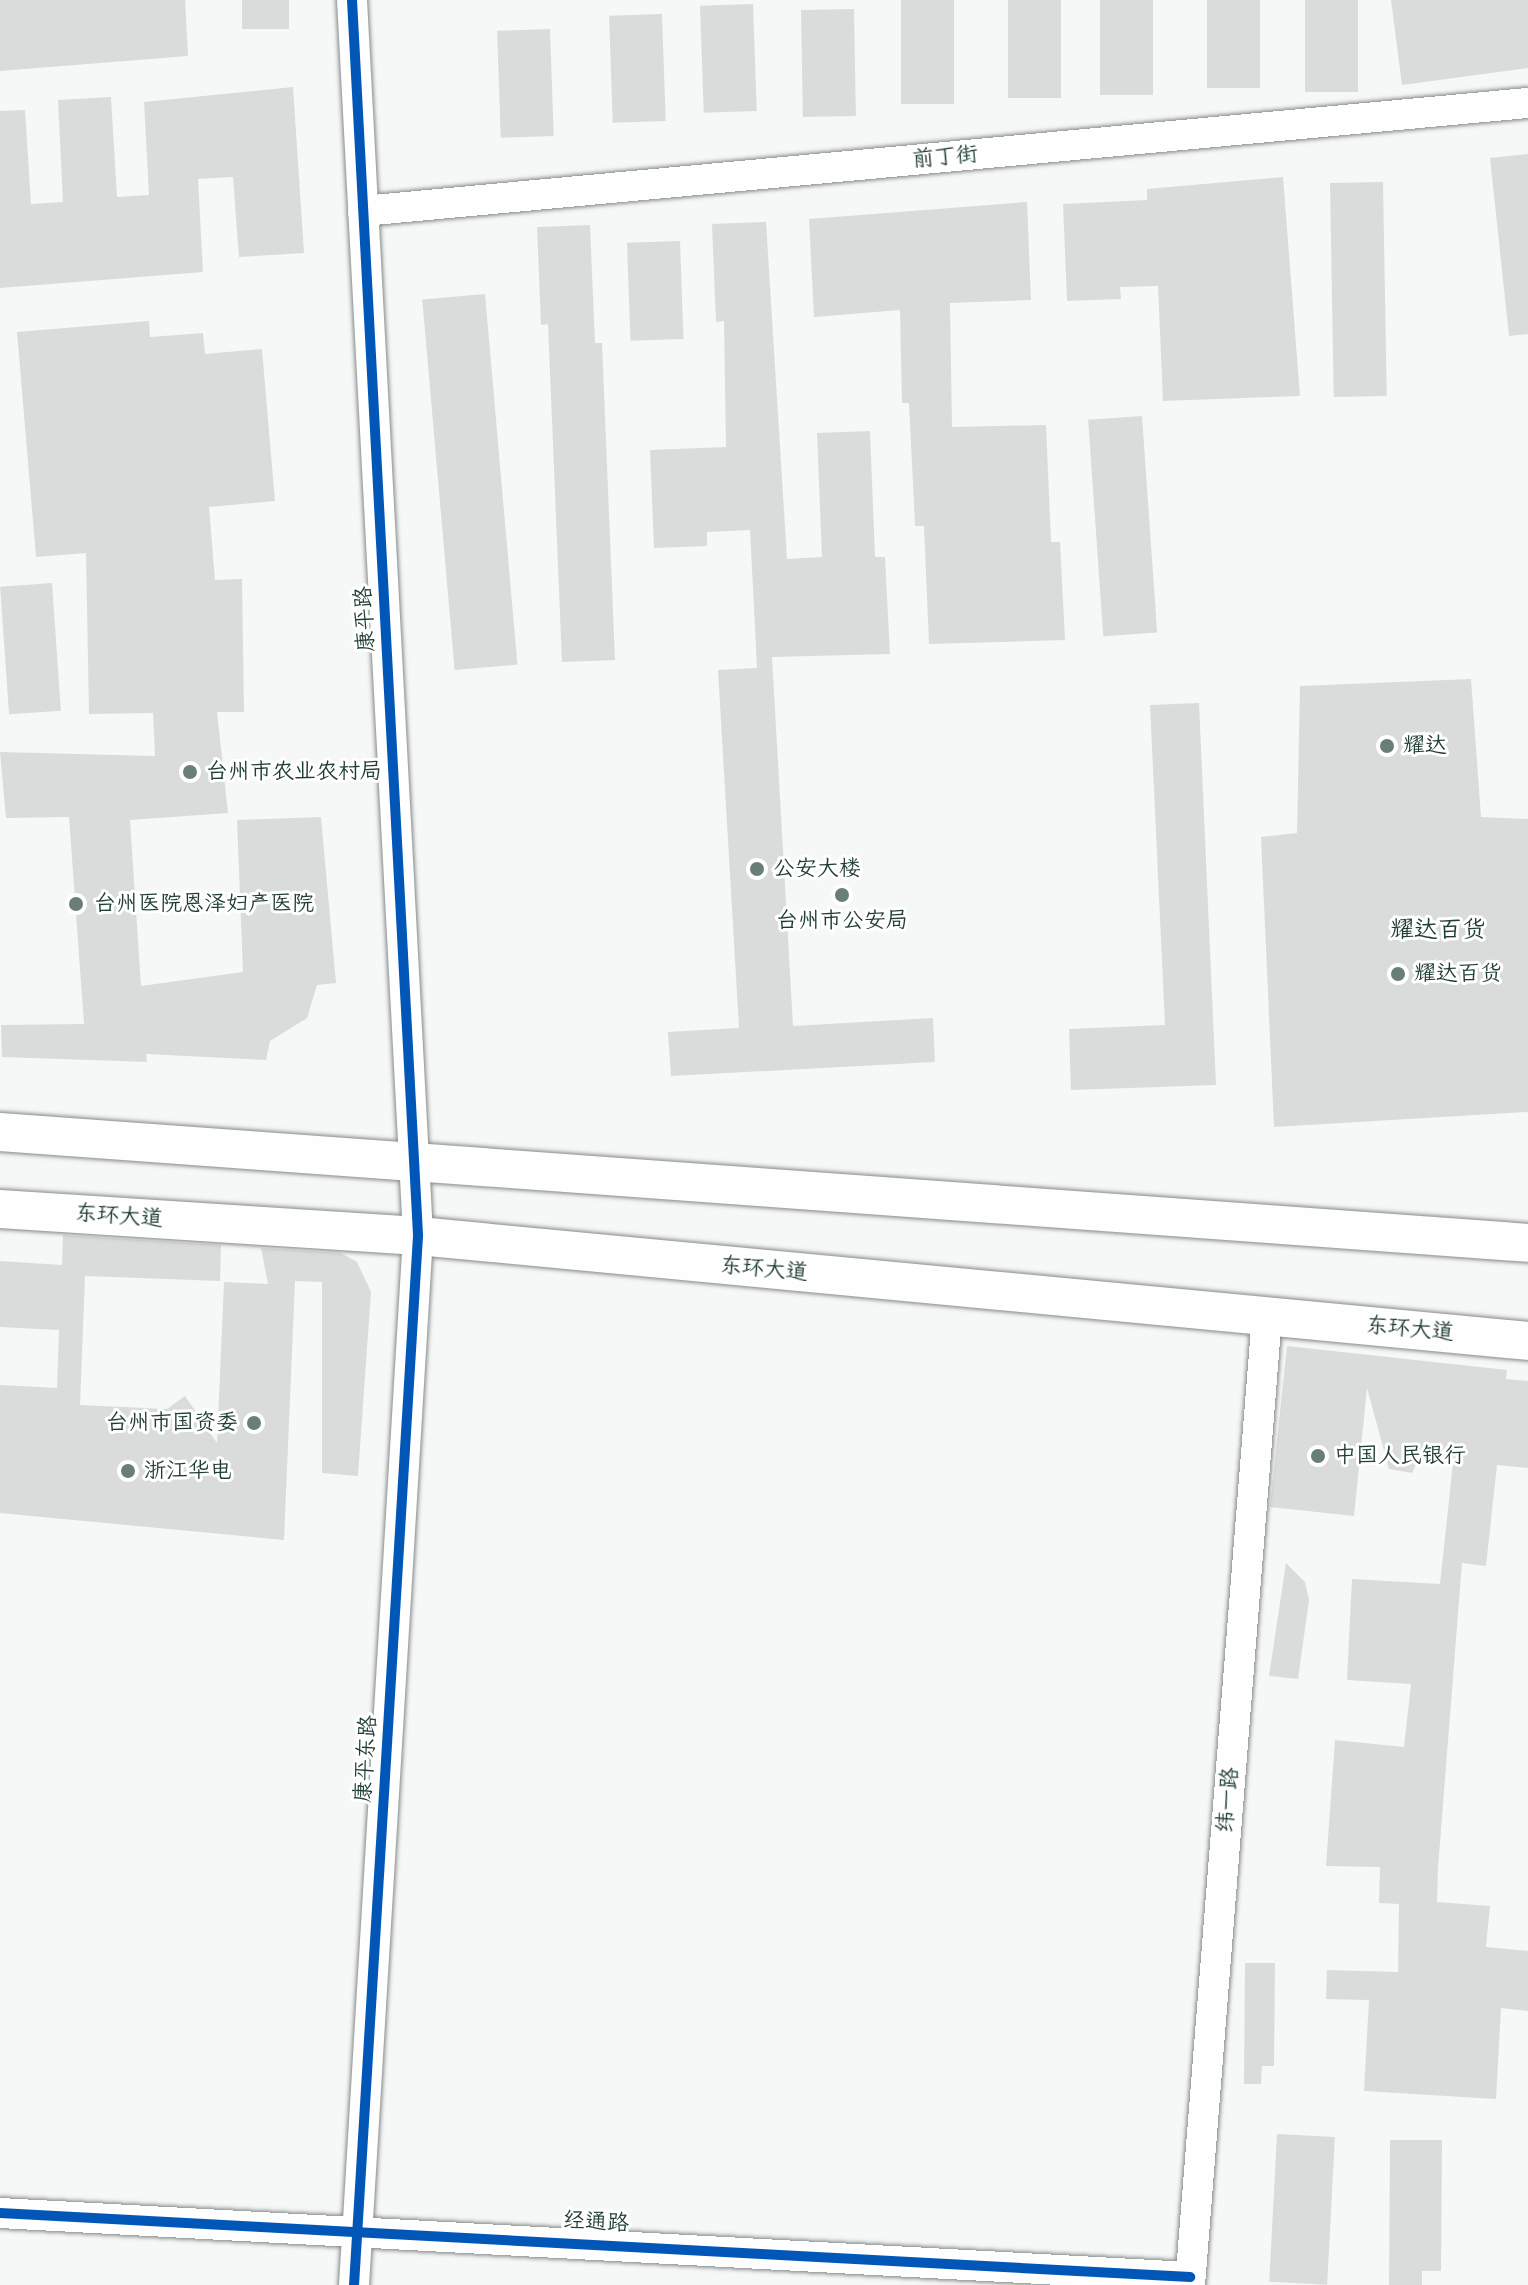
<!DOCTYPE html>
<meta charset="utf-8">
<style>
body{margin:0}
#map{position:relative;width:1528px;height:2285px;overflow:hidden;background:#f6f7f7;font-family:"Balsamiq Sans","LXGW WenKai TC",sans-serif}
div>[style]{position:absolute}
.building>*{inset:0;background:#dadcdc;transform-origin:0 0}
.roads{filter:drop-shadow(0 0 2px #858b8a) drop-shadow(0 0 2px #858b8a)}
.minor>*{height:30px;margin:-15px;padding:0 15px;transform-origin:15px;border-radius:15px;background:#fefefe}
.major>*{height:38px;margin:-19px;padding:0 19px;transform-origin:19px;border-radius:19px;background:#fefefe}
.cycleway>*{height:10px;margin:-5px;padding:0 5px;transform-origin:5px;border-radius:5px;background:#0057b8}
.dots>*{width:22px;height:22px;translate:-50% -50%;box-sizing:border-box;border:4px solid #fff;border-radius:50%}
span{translate:-50% -50%;white-space:nowrap;text-align:center;line-height:1.15;-webkit-text-stroke:6px #fff;paint-order:stroke}
.street-label{font-size:22px;color:#1f3d34}
.poi-label{font-size:22px;color:#1f3d34}
.left{translate:0 -50%;text-align:left}
.right{translate:-100% -50%;text-align:right}
.neighbourhood-label{font-size:24px;color:#1f3d34}
</style>
<div id="map">
<div class="building">
<i style="clip-path:polygon(0 0,185px 0,188px 56px,0 71px)"></i>
<i style="left:242px;top:0;width:47px;height:29px"></i>
<i style="left:901px;top:0;width:53px;height:104px"></i>
<i style="left:1008px;top:0;width:53px;height:98px"></i>
<i style="left:1100px;top:0;width:53px;height:95px"></i>
<i style="left:1207px;top:0;width:53px;height:88px"></i>
<i style="left:1305px;top:0;width:53px;height:92px"></i>
<i style="clip-path:polygon(1391px 0,1528px 0,1528px 68px,1402px 85px)"></i>
<i style="left:753px;top:4px;width:107px;height:53px;rotate:88deg"></i>
<i style="left:854px;top:9px;width:107px;height:53px;rotate:89deg"></i>
<i style="left:662px;top:14px;width:107px;height:53px;rotate:88deg"></i>
<i style="left:550px;top:29px;width:107px;height:53px;rotate:88deg"></i>
<i style="clip-path:polygon(293px 87px,304px 253px,239px 257px,233px 177px,198px 179px,203px 272px,0 288px,0 111px,25px 110px,31px 204px,63px 202px,58px 100px,111px 97px,117px 197px,149px 195px,144px 102px)"></i>
<i style="clip-path:polygon(1528px 154px,1528px 334px,1509px 336px,1490px 158px)"></i>
<i style="clip-path:polygon(1283px 177px,1300px 396px,1163px 401px,1158px 286px,1120px 287px,1121px 299px,1067px 301px,1063px 204px,1147px 200px,1147px 189px)"></i>
<i style="left:1383px;top:182px;width:214px;height:53px;rotate:89deg"></i>
<i style="clip-path:polygon(1027px 202px,1031px 300px,950px 303px,952px 427px,1046px 425px,1051px 542px,1060px 542px,1065px 640px,929px 644px,924px 526px,915px 526px,909px 403px,902px 403px,900px 310px,814px 317px,809px 219px)"></i>
<i style="clip-path:polygon(766px 222px,787px 559px,822px 557px,817px 433px,870px 431px,875px 557px,885px 557px,890px 654px,772px 657px,793px 1026px,933px 1018px,935px 1062px,671px 1076px,668px 1032px,739px 1028px,718px 670px,757px 668px,750px 530px,707px 532px,707px 546px,654px 548px,650px 450px,726px 447px,724px 321px,716px 322px,712px 224px)"></i>
<i style="clip-path:polygon(590px 225px,595px 343px,602px 343px,615px 660px,562px 662px,548px 324px,541px 325px,537px 227px)"></i>
<i style="left:680px;top:241px;width:98px;height:53px;rotate:88deg"></i>
<i style="left:485px;top:294px;width:372px;height:63px;rotate:85deg"></i>
<i style="clip-path:polygon(149px 321px,150px 337px,203px 333px,205px 354px,262px 349px,275px 501px,209px 507px,215px 580px,242px 579px,244px 712px,217px 712px,228px 813px,130px 820px,141px 986px,243px 972px,237px 820px,321px 817px,336px 983px,317px 985px,307px 1018px,270px 1041px,266px 1060px,146px 1054px,147px 1062px,2px 1057px,1px 1025px,84px 1024px,69px 817px,6px 818px,0 752px,155px 756px,153px 713px,89px 714px,86px 553px,36px 557px,17px 332px)"></i>
<i style="left:1142px;top:416px;width:217px;height:54px;rotate:86deg"></i>
<i style="left:52px;top:583px;width:128px;height:52px;rotate:86deg"></i>
<i style="clip-path:polygon(1471px 679px,1481px 817px,1528px 819px,1528px 1112px,1274px 1127px,1261px 837px,1297px 833px,1300px 686px)"></i>
<i style="clip-path:polygon(1199px 703px,1216px 1085px,1071px 1090px,1069px 1029px,1165px 1025px,1150px 705px)"></i>
<i style="clip-path:polygon(63px 1235px,221px 1245px,220px 1281px,85px 1276px,80px 1405px,167px 1409px,185px 1396px,217px 1443px,224px 1282px,268px 1284px,261px 1248px,341px 1253px,357px 1262px,371px 1292px,358px 1476px,322px 1473px,322px 1282px,295px 1281px,284px 1540px,0 1513px,0 1385px,57px 1388px,59px 1330px,0 1327px,0 1261px,62px 1265px)"></i>
<i style="clip-path:polygon(1287px 1346px,1507px 1370px,1506px 1379px,1528px 1381px,1528px 1468px,1497px 1465px,1486px 1566px,1462px 1563px,1438px 1868px,1437px 1902px,1490px 1906px,1486px 1947px,1528px 1951px,1528px 2011px,1501px 2008px,1496px 2099px,1364px 2091px,1369px 2000px,1326px 1999px,1327px 1970px,1398px 1972px,1399px 1904px,1379px 1903px,1380px 1867px,1326px 1866px,1335px 1740px,1404px 1747px,1411px 1684px,1347px 1680px,1352px 1579px,1440px 1584px,1453px 1463px,1420px 1456px,1412px 1473px,1389px 1469px,1367px 1388px,1354px 1516px,1270px 1507px)"></i>
<i style="clip-path:polygon(1286px 1563px,1305px 1582px,1309px 1600px,1298px 1679px,1269px 1676px)"></i>
<i style="clip-path:polygon(1245px 1963px,1275px 1963px,1274px 2066px,1262px 2066px,1261px 2084px,1244px 2084px)"></i>
<i style="left:1277px;top:2134px;width:58px;height:148px;rotate:3deg"></i>
<i style="clip-path:polygon(1390px 2140px,1442px 2140px,1441px 2271px,1422px 2271px,1422px 2285px,1389px 2285px)"></i>
</div>
<div class="roads">
<div class="minor">
<i style="left:352px;top:0;width:1238px;rotate:86.94deg"></i>
<i style="left:418px;top:1236px;width:1051px;rotate:93.49deg"></i>
<i style="left:363px;top:211px;width:1170px;rotate:-5.3deg"></i>
<i style="left:0;top:2213px;width:1192px;rotate:3.08deg"></i>
<i style="left:1190px;top:2285px;width:972px;rotate:-85.46deg"></i>
</div>
<div class="major">
<i style="left:0;top:1132px;width:1532px;rotate:4.15deg"></i>
<i style="left:0;top:1209px;width:419px;rotate:3.7deg"></i>
<i style="left:418px;top:1236px;width:1115px;rotate:5.4deg"></i>
</div>
</div>
<div class="cycleway">
<i style="left:352px;top:0;width:1238px;rotate:86.94deg"></i>
<i style="left:418px;top:1236px;width:1051px;rotate:93.49deg"></i>
<i style="left:0;top:2213px;width:1192px;rotate:3.08deg"></i>
</div>
<div class="dots">
<i style="left:1387px;top:746px;background:#6a7e78"></i>
<i style="left:190px;top:772px;background:#6a7e78"></i>
<i style="left:757px;top:869px;background:#6a7e78"></i>
<i style="left:842px;top:895px;background:#6a7e78"></i>
<i style="left:76px;top:904px;background:#6a7e78"></i>
<i style="left:1398px;top:974px;background:#6a7e78"></i>
<i style="left:254px;top:1423px;background:#6a7e78"></i>
<i style="left:1318px;top:1456px;background:#6a7e78"></i>
<i style="left:128px;top:1471px;background:#6a7e78"></i>
</div>
<div class="street-label">
<span style="left:945px;top:157px;rotate:-5deg">前丁街</span>
<span style="left:365px;top:619px;rotate:-93deg">康平路</span>
<span style="left:119px;top:1216px;rotate:4deg">东环大道</span>
<span style="left:764px;top:1269px;rotate:5deg">东环大道</span>
<span style="left:1410px;top:1329px;rotate:5deg">东环大道</span>
<span style="left:366px;top:1759px;rotate:-86deg">康平东路</span>
<span style="left:1228px;top:1800px;rotate:-85deg">纬一路</span>
<span style="left:596px;top:2222px;rotate:3deg">经通路</span>
</div>
<div class="poi-label">
<span class="left" style="left:1403px;top:746px">耀达</span>
<span class="left" style="left:206px;top:772px">台州市农业农村局</span>
<span class="left" style="left:773px;top:869px">公安大楼</span>
<span class="left" style="left:94px;top:904px">台州医院恩泽妇产医院</span>
<span style="left:842px;top:921px">台州市公安局</span>
<span class="left" style="left:1414px;top:974px">耀达百货</span>
<span class="right" style="left:238px;top:1423px">台州市国资委</span>
<span class="left" style="left:1334px;top:1456px">中国人民银行</span>
<span class="left" style="left:144px;top:1471px">浙江华电</span>
</div>
<div class="neighbourhood-label">
<span style="left:1438px;top:930px">耀达百货</span>
</div>
</div>
